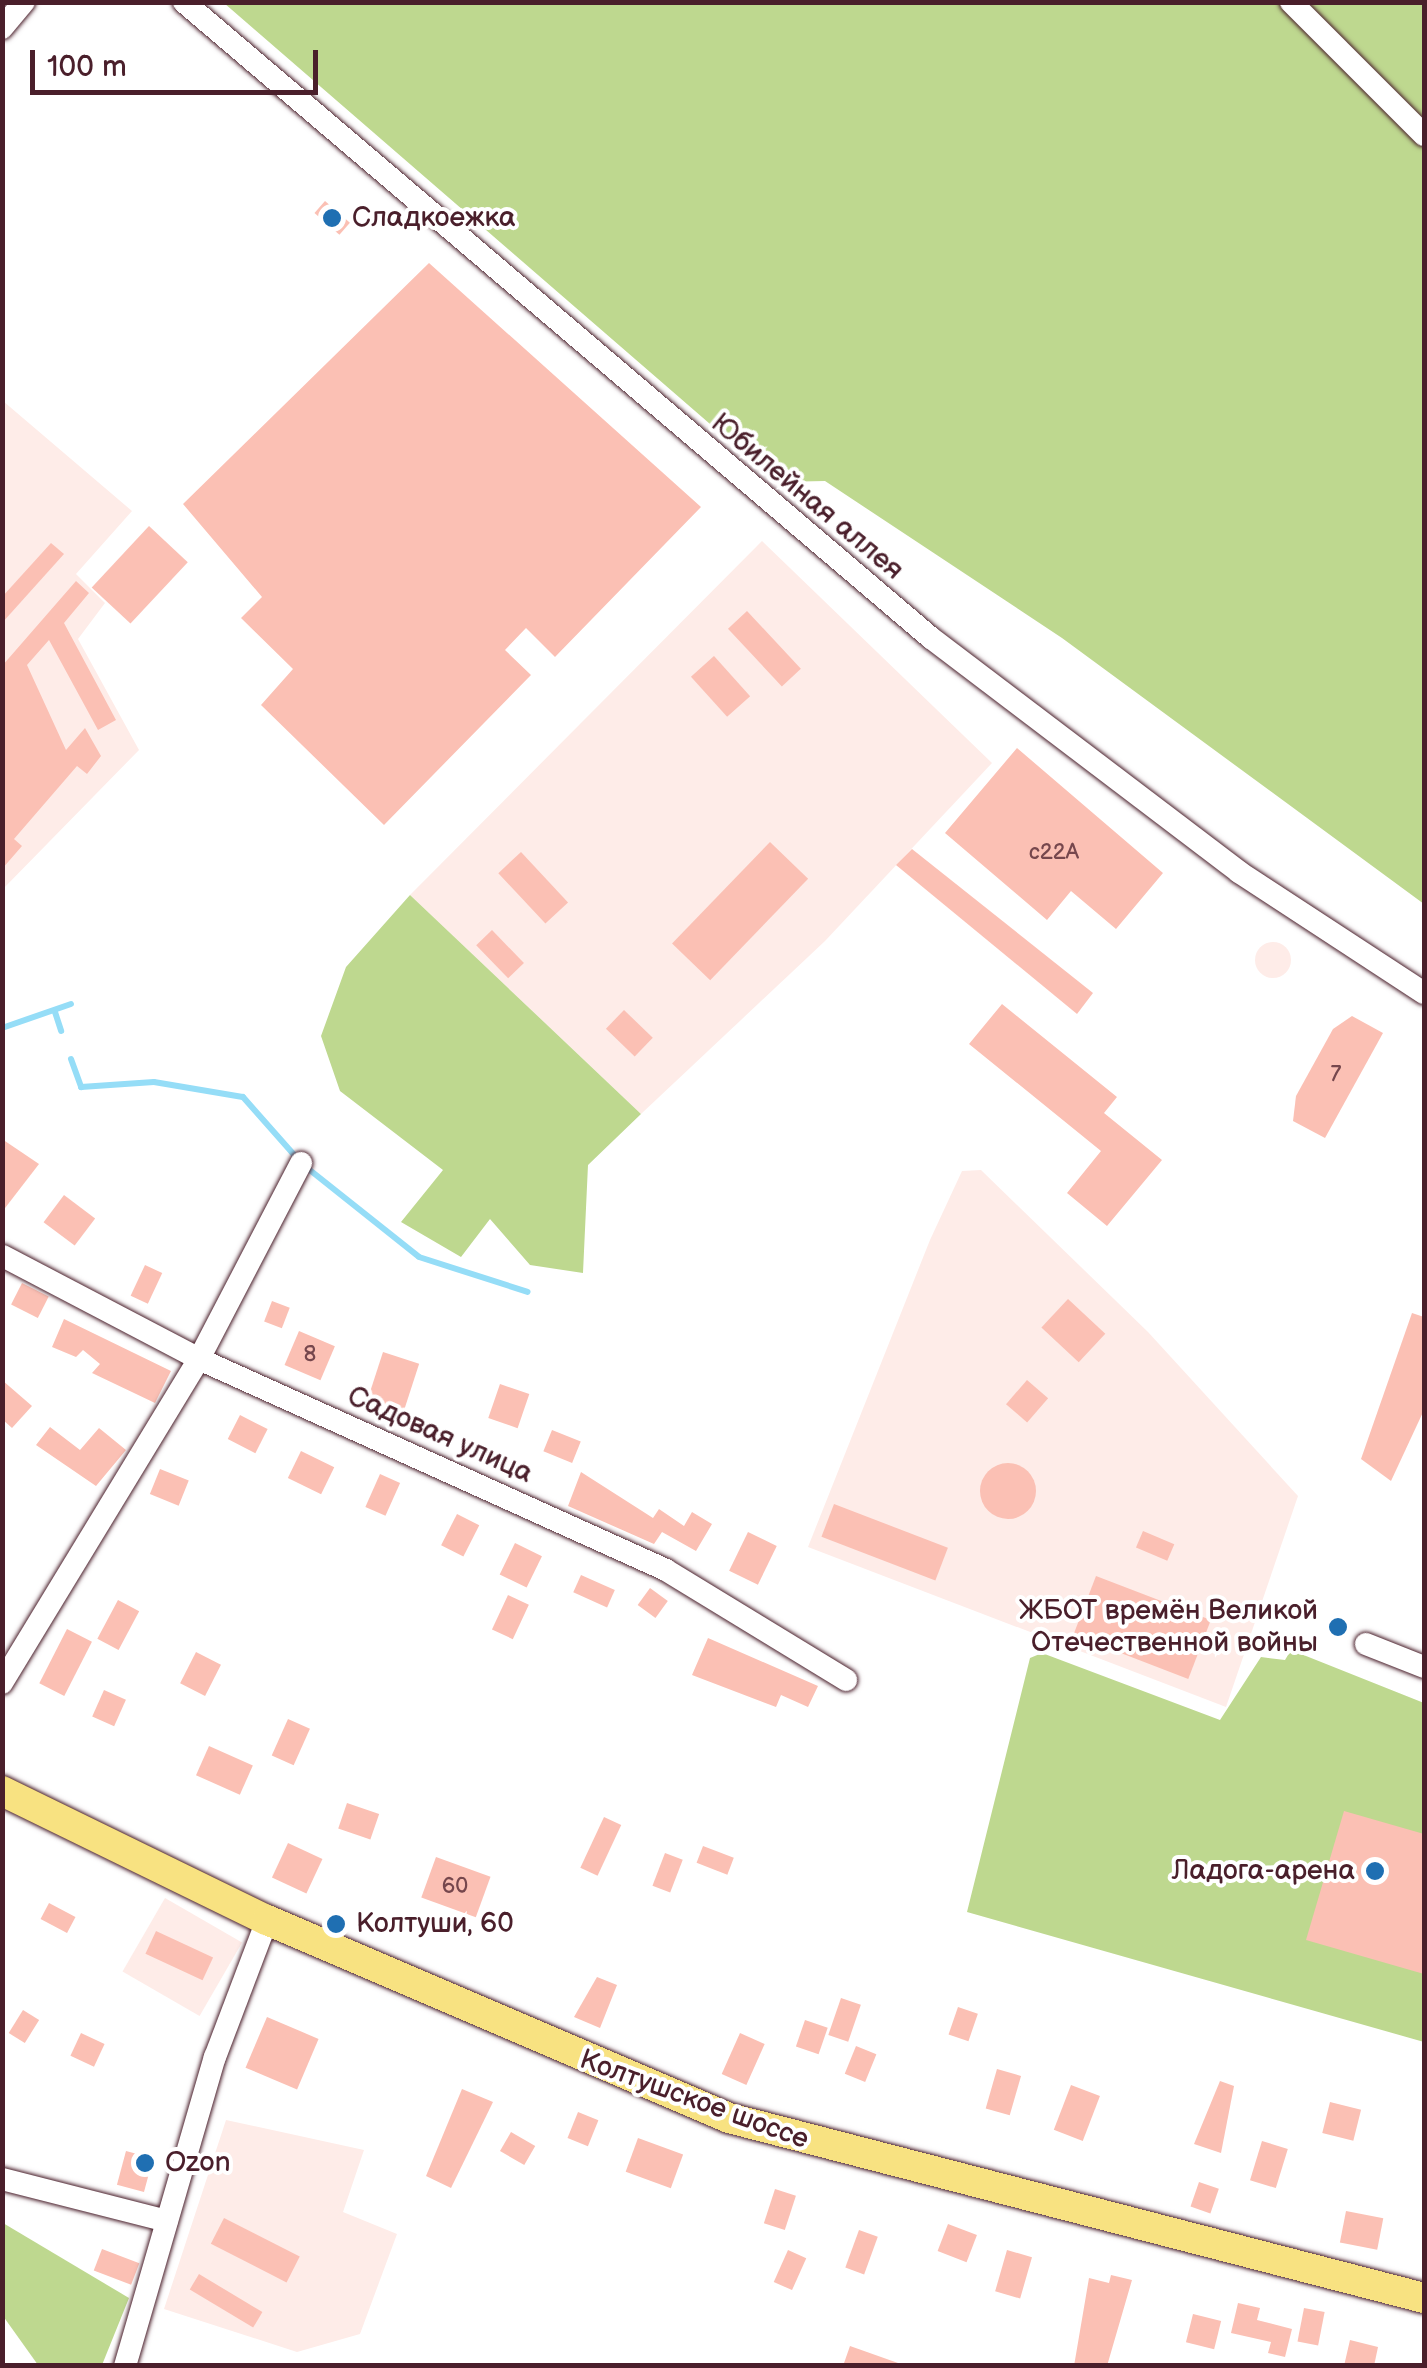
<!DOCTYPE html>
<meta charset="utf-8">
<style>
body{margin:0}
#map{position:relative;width:1427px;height:2368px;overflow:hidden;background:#fff;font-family:"Balsamiq Sans",sans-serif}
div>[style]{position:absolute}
.built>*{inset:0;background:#feece8;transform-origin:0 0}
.round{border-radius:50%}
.green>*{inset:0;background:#bed88f}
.stream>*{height:6px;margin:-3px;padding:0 3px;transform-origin:3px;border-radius:3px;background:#95ddf7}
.building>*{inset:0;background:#fbc0b4;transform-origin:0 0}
.roads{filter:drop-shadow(0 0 2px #4a1f2b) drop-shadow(0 0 2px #4a1f2b)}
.minor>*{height:22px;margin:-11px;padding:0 11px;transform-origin:11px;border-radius:11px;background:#fff}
.major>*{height:30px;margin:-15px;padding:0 15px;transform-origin:15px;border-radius:15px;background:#f8e281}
.dots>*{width:28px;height:28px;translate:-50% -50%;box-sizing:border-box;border:5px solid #fff;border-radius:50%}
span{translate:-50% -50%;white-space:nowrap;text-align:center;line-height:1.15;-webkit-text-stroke:8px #fff;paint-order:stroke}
.number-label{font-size:22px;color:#76474d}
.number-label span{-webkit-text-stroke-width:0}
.poi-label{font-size:28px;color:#4a1f2b}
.left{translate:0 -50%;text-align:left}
.right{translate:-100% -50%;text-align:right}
.street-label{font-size:28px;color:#4a1f2b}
.frame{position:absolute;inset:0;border:5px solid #4a1f2b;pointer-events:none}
.scale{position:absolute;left:30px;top:50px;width:288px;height:45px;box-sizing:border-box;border:5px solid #4a1f2b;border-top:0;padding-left:12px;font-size:30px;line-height:35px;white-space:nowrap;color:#4a1f2b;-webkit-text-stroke:8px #fff;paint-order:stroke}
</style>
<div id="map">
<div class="built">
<i style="clip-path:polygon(3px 401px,132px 511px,76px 574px,105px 603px,78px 639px,139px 750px,3px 889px)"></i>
<i style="clip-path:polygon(762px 541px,992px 763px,825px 941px,641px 1114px,410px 895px)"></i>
<i class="round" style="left:1255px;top:942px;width:36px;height:36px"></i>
<i style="clip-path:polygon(981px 1170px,1148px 1332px,1298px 1496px,1226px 1707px,808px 1547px,930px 1240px,962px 1171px)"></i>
<i style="left:165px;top:1898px;width:89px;height:85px;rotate:30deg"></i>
<i style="clip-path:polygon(226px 2120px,364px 2150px,343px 2212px,397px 2234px,360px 2334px,297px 2352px,164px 2309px)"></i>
</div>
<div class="green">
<i style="clip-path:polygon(224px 3px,1424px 3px,1424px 904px,1062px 638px,825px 481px,777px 482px)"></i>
<i style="clip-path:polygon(410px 895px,641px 1114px,588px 1165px,583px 1273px,530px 1265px,490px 1219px,461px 1257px,401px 1222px,443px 1170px,340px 1091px,321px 1036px,346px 967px)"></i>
<i style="clip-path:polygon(1291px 1650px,1424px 1703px,1424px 2042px,967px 1912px,1030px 1658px,1042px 1653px,1220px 1720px,1261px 1657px,1285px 1660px)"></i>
<i style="clip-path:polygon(3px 2223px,129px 2298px,102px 2365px,38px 2365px,3px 2316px)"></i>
</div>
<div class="stream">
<i style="left:55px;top:1012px;width:20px;rotate:72deg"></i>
<i style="left:2px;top:1028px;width:73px;rotate:-19.2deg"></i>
<i style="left:71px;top:1059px;width:30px;rotate:70deg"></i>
<i style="left:81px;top:1087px;width:73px;rotate:-3.9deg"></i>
<i style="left:154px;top:1082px;width:90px;rotate:9.6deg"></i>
<i style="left:243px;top:1097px;width:81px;rotate:48.5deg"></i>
<i style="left:306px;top:1167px;width:144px;rotate:38.5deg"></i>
<i style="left:419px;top:1257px;width:114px;rotate:17.8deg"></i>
</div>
<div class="building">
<i style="left:325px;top:201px;width:33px;height:16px;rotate:41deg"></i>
<i style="clip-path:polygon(429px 263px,701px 507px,555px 657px,526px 628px,505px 650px,531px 675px,384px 825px,261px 705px,293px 669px,241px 618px,262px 597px,183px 504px)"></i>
<i style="left:149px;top:526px;width:53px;height:84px;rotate:43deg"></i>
<i style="clip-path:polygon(51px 543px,64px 554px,2px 623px,2px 597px)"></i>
<i style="clip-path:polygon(76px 581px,89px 593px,64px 623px,116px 720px,98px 730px,49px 640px,27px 665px,66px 750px,85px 728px,101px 756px,87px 774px,77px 766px,14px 839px,22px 846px,2px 869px,2px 666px)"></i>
<i style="left:747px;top:611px;width:79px;height:26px;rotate:47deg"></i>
<i style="left:714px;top:656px;width:54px;height:31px;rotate:48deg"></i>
<i style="clip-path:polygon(1017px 748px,1163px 873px,1116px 929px,1071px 891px,1047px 920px,945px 833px)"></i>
<i style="left:770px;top:842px;width:53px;height:141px;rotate:44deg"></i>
<i style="clip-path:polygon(912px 849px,1093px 993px,1077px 1014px,896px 865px)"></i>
<i style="left:521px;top:852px;width:69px;height:31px;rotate:47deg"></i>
<i style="left:492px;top:930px;width:46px;height:22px;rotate:46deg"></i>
<i style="clip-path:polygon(1002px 1004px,1117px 1097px,1104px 1113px,1162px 1160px,1107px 1226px,1067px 1193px,1101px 1151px,969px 1044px)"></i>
<i style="left:624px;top:1010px;width:40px;height:26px;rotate:44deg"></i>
<i style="clip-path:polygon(1352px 1016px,1383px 1033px,1325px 1138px,1293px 1121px,1296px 1096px,1333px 1029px)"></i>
<i style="clip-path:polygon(2px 1139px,39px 1164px,2px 1212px)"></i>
<i style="left:64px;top:1195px;width:39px;height:34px;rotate:37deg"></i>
<i style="left:145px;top:1265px;width:19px;height:34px;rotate:25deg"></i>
<i style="left:22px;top:1283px;width:30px;height:24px;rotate:27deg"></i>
<i style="left:1068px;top:1299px;width:51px;height:39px;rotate:43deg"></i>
<i style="left:272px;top:1301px;width:19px;height:22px;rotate:21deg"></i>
<i style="clip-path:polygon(1412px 1313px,1424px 1317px,1424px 1410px,1391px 1481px,1361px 1459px)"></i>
<i style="clip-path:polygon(64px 1319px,171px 1371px,155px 1403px,92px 1373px,100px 1364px,83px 1350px,76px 1357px,52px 1347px)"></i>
<i style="left:299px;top:1331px;width:39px;height:37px;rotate:23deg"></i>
<i style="left:383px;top:1352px;width:38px;height:58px;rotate:18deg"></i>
<i style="clip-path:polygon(2px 1380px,32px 1406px,12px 1428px,2px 1419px)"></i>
<i style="left:1027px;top:1380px;width:28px;height:32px;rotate:41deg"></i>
<i style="left:500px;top:1384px;width:31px;height:36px;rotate:19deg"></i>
<i style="left:240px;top:1415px;width:31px;height:27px;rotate:27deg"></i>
<i style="clip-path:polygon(50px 1427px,80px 1450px,99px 1428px,126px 1450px,96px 1486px,36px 1445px)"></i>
<i style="left:552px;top:1430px;width:31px;height:23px;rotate:22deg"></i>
<i style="left:301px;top:1451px;width:37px;height:30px;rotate:26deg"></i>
<i class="round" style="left:980px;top:1463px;width:56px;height:56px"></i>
<i style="left:160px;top:1469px;width:31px;height:27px;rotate:22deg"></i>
<i style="clip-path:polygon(581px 1472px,653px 1518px,659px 1509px,684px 1526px,692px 1512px,712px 1524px,696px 1551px,662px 1532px,654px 1544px,568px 1506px)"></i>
<i style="left:380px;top:1474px;width:22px;height:36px;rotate:24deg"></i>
<i style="left:834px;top:1504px;width:122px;height:35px;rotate:21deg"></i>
<i style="left:457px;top:1514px;width:25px;height:35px;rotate:27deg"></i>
<i style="left:1143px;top:1531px;width:34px;height:18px;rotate:23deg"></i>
<i style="left:748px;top:1532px;width:32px;height:43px;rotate:26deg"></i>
<i style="left:515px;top:1543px;width:30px;height:35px;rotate:26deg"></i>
<i style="left:581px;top:1575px;width:37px;height:19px;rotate:24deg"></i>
<i style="left:1096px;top:1576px;width:123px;height:63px;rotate:21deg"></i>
<i style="left:650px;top:1588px;width:22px;height:21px;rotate:36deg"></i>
<i style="left:508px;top:1595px;width:23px;height:38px;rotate:25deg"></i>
<i style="left:118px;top:1600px;width:24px;height:44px;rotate:28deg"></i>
<i style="left:67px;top:1629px;width:28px;height:61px;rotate:27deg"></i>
<i style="clip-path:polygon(708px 1638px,818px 1686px,808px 1707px,781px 1695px,776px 1707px,692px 1675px)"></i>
<i style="left:196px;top:1652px;width:28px;height:35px;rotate:27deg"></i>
<i style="left:104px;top:1690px;width:24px;height:29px;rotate:24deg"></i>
<i style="left:288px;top:1719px;width:24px;height:40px;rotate:24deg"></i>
<i style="left:209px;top:1746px;width:48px;height:32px;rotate:24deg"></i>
<i style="left:347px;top:1803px;width:34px;height:27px;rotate:19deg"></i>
<i style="clip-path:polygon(1344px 1811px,1424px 1834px,1424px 1974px,1306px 1940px)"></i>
<i style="left:604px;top:1817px;width:19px;height:56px;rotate:25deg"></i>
<i style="left:288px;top:1843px;width:38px;height:38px;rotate:25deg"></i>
<i style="left:703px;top:1846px;width:33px;height:18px;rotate:21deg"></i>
<i style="left:665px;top:1853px;width:19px;height:35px;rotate:21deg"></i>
<i style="left:436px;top:1857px;width:58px;height:43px;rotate:20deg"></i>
<i style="left:49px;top:1903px;width:30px;height:18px;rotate:28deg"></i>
<i style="left:156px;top:1931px;width:63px;height:25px;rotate:25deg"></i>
<i style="clip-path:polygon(597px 1977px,617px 1985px,600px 2028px,574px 2017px)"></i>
<i style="left:841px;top:1998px;width:21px;height:39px;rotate:19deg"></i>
<i style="left:958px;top:2007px;width:21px;height:29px;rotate:19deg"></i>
<i style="left:23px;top:2010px;width:19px;height:27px;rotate:32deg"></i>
<i style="left:267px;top:2017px;width:56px;height:55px;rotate:23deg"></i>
<i style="left:805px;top:2020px;width:24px;height:28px;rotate:19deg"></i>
<i style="left:81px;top:2033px;width:26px;height:25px;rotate:25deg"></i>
<i style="left:740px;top:2033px;width:27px;height:45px;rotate:24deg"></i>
<i style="left:856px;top:2046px;width:22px;height:30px;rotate:22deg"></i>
<i style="left:997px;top:2069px;width:25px;height:41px;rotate:16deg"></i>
<i style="clip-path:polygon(1220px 2081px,1234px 2086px,1221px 2153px,1194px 2144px)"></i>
<i style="left:1071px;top:2085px;width:31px;height:48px;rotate:21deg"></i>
<i style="clip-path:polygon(462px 2089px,493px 2102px,451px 2188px,426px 2176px)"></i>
<i style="left:1330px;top:2102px;width:32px;height:32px;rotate:14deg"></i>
<i style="left:578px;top:2112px;width:22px;height:28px;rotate:22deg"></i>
<i style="left:511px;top:2132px;width:28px;height:22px;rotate:30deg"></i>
<i style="left:638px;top:2138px;width:48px;height:36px;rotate:20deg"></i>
<i style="left:1262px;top:2141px;width:27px;height:41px;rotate:17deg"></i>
<i style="left:126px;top:2151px;width:28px;height:35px;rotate:15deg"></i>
<i style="left:1199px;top:2182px;width:21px;height:26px;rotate:19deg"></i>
<i style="left:775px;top:2189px;width:22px;height:36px;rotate:18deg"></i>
<i style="left:1346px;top:2211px;width:38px;height:32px;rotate:11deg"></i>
<i style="left:224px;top:2218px;width:85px;height:29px;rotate:27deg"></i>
<i style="left:948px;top:2224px;width:31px;height:29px;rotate:21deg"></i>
<i style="left:859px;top:2230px;width:20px;height:40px;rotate:20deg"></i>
<i style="left:102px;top:2249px;width:40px;height:23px;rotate:21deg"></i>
<i style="left:788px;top:2250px;width:20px;height:35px;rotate:24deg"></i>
<i style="left:1007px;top:2250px;width:26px;height:43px;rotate:16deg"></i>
<i style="left:199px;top:2274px;width:74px;height:18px;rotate:31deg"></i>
<i style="clip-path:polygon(1111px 2275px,1132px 2280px,1107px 2366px,1074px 2366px,1089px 2278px,1109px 2283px)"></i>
<i style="clip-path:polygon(1238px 2303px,1260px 2308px,1257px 2320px,1292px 2329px,1285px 2357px,1268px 2353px,1271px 2342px,1231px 2333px)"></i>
<i style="left:1304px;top:2308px;width:21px;height:34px;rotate:11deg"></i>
<i style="left:1193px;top:2314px;width:29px;height:29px;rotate:14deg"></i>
<i style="clip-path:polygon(1350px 2340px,1378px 2347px,1374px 2366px,1344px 2366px)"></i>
<i style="clip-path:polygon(850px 2346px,898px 2363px,897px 2366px,843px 2366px)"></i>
</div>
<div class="roads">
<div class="minor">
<i style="left:184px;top:2px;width:981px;rotate:40.41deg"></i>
<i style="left:931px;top:638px;width:387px;rotate:37.2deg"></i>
<i style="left:1239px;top:872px;width:221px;rotate:33.2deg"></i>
<i style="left:1291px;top:2px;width:188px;rotate:45deg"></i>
<i style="left:2px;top:28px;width:34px;rotate:-50deg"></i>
<i style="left:3px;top:1256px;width:221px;rotate:27.7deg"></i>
<i style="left:199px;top:1359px;width:512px;rotate:24.31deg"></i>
<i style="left:666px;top:1570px;width:211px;rotate:31.4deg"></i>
<i style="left:1366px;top:1644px;width:62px;rotate:21.6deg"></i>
<i style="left:2px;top:1683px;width:379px;rotate:-58.7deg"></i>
<i style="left:199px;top:1359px;width:221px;rotate:-62.5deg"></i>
<i style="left:2px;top:2179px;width:170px;rotate:14.3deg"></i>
<i style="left:125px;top:2366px;width:322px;rotate:-73.8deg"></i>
<i style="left:215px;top:2057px;width:147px;rotate:-69.2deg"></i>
</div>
<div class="major">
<i style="left:2px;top:1791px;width:295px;rotate:26deg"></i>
<i style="left:267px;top:1920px;width:503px;rotate:23.2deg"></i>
<i style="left:729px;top:2118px;width:718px;rotate:14.52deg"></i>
</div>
</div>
<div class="dots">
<i style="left:332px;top:218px;background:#1f6fb2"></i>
<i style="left:1338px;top:1627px;background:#1f6fb2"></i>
<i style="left:1375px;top:1871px;background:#1f6fb2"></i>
<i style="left:336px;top:1924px;background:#1f6fb2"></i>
<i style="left:145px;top:2163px;background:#1f6fb2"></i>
</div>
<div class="number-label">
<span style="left:1054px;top:853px">с22А</span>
<span style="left:1336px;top:1075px">7</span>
<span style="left:310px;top:1355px">8</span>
<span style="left:455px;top:1887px">60</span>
</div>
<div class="poi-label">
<span class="left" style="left:352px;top:218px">Сладкоежка</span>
<span class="right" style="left:1318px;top:1627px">ЖБОТ времён Великой<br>Отечественной войны</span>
<span class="right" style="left:1355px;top:1871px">Ладога-арена</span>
<span class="left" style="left:356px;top:1924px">Колтуши, 60</span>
<span class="left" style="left:165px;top:2163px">Ozon</span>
</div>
<div class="street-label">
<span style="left:807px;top:497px;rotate:40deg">Юбилейная аллея</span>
<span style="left:440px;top:1435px;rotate:24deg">Садовая улица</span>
<span style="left:694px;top:2100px;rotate:20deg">Колтушское шоссе</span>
</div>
<div class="frame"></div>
<div class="scale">100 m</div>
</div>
